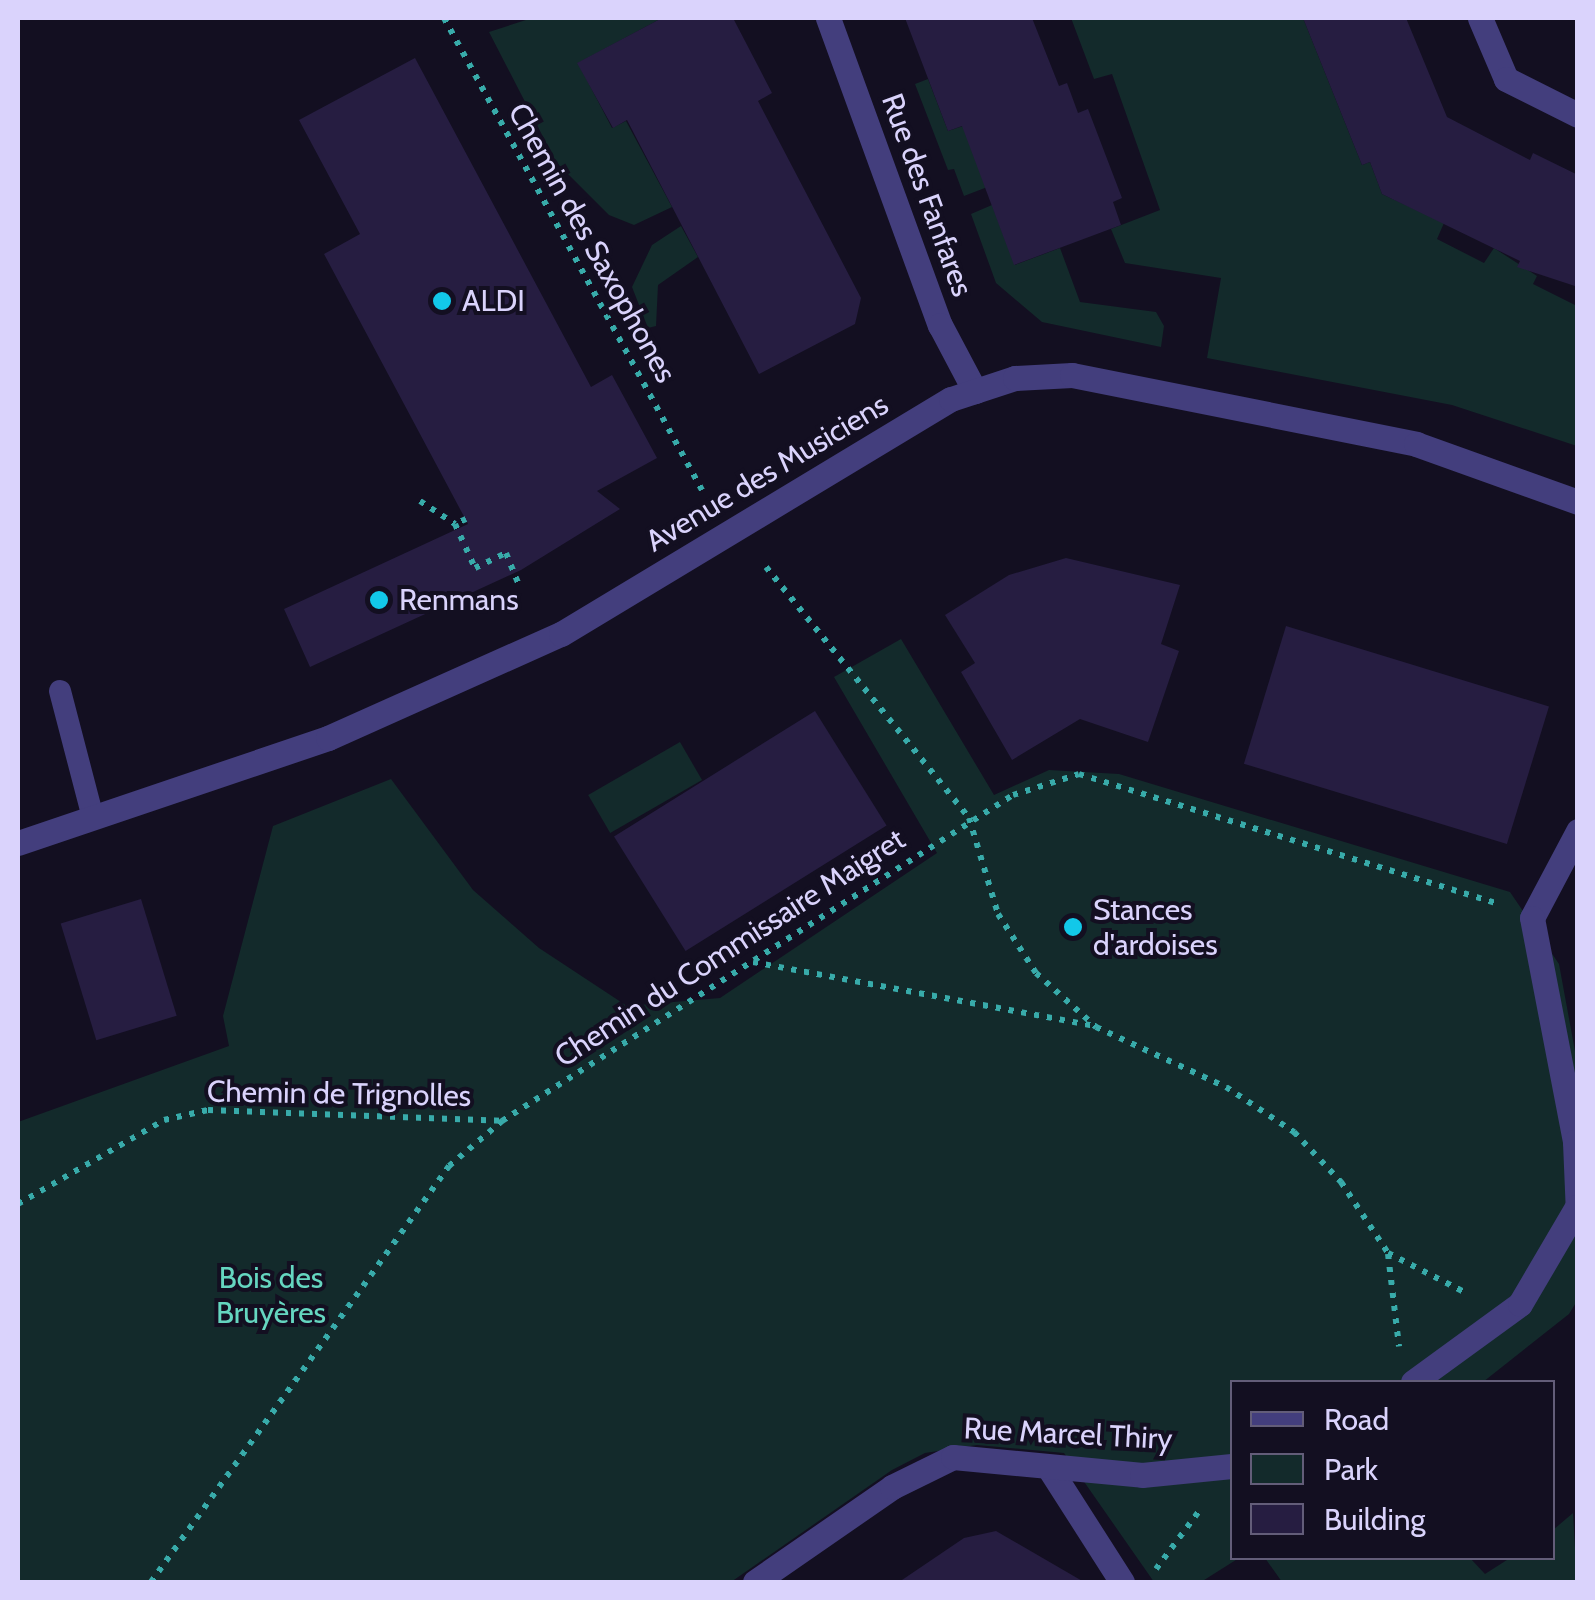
<!DOCTYPE html>
<meta charset="utf-8">
<style>
body{margin:0}
#map{position:relative;width:1595px;height:1600px;overflow:hidden;background:#130f21;font-family:Cabin,sans-serif}
div>[style]{position:absolute}
.green>*{inset:0;background:#132a2b;transform-origin:0 0}
.building>*{inset:0;background:#261d41;transform-origin:0 0}
.path>*{height:6px;margin-top:-3px;transform-origin:0;background:repeating-linear-gradient(90deg,#38abaa 0 5px,transparent 0 13px)}
.service>*{height:22px;margin:-11px;padding:0 11px;transform-origin:11px;border-radius:11px;background:#433e7d}
.pedestrian>*{height:25px;margin:-12.5px;padding:0 12.5px;transform-origin:12.5px;border-radius:12.5px;background:#433e7d}
.minor>*{height:25px;margin:-12.5px;padding:0 12.5px;transform-origin:12.5px;border-radius:12.5px;background:#433e7d}
.dots>*{width:28px;height:28px;translate:-50% -50%;box-sizing:border-box;border:5px solid #130f21;border-radius:50%}
span{translate:-50% -50%;white-space:nowrap;text-align:center;line-height:1.15;-webkit-text-stroke:8px #130f21;paint-order:stroke}
.street-label{font-size:30px;color:#dad3fc}
.poi-label{font-size:30px;color:#dad3fc}
.left{translate:0 -50%;text-align:left}
.park-label{font-size:30px;color:#65d6c0}
.frame{position:absolute;inset:0;border:20px solid #dad3fc;pointer-events:none}
.legend{position:absolute;left:1230px;top:1380px;width:325px;height:180px;box-sizing:border-box;background:#130f21;border:2px solid #635d79;margin:0;padding:12px 18px;list-style:none;font-size:30px;color:#dad3fc}
.legend li{display:flex;align-items:center;gap:20px;height:50px}
.legend b{width:50px;border:2px solid #635d79}
</style>
<div id="map">
<div class="green">
<i style="clip-path:polygon(532px 18px,662px 18px,578px 63px,612px 128px,626px 121px,672px 207px,634px 225px,609px 215px,556px 162px,489px 32px)"></i>
<i style="clip-path:polygon(1071px 18px,1303px 18px,1362px 165px,1370px 162px,1382px 194px,1444px 223px,1437px 239px,1484px 263px,1494px 248px,1537px 276px,1533px 284px,1577px 306px,1577px 446px,1452px 405px,1207px 358px,1221px 278px,1125px 263px,1111px 229px,1160px 210px,1112px 74px,1094px 79px)"></i>
<i style="clip-path:polygon(928px 79px,948px 131px,966px 125px,990px 186px,964px 196px,954px 169px,948px 170px,915px 84px)"></i>
<i style="clip-path:polygon(992px 205px,1015px 265px,1060px 248px,1080px 302px,1156px 312px,1164px 326px,1161px 347px,1042px 322px,996px 283px,971px 214px)"></i>
<i style="clip-path:polygon(681px 226px,698px 257px,658px 285px,656px 326px,648px 328px,632px 287px,652px 245px)"></i>
<i style="clip-path:polygon(901px 639px,994px 795px,1049px 770px,1119px 774px,1510px 892px,1559px 964px,1577px 1062px,1577px 1301px,1569px 1314px,1483px 1382px,1232px 1382px,1232px 1558px,1239px 1558px,1201px 1582px,1154px 1582px,1064px 1453px,977px 1445px,925px 1453px,892px 1470px,731px 1582px,18px 1582px,18px 1122px,229px 1046px,223px 1016px,273px 826px,391px 779px,473px 890px,539px 948px,627px 1006px,720px 998px,937px 853px,834px 677px)"></i>
<i style="left:680px;top:742px;width:44px;height:106px;rotate:60deg"></i>
<i style="clip-path:polygon(1573px 1513px,1577px 1582px,1282px 1582px,1265px 1558px,1470px 1558px,1485px 1574px,1510px 1558px,1552px 1558px,1553px 1530px)"></i>
</div>
<div class="building">
<i style="clip-path:polygon(662px 18px,733px 18px,772px 93px,758px 101px,861px 298px,855px 324px,759px 374px,627px 120px,613px 128px,577px 63px)"></i>
<i style="clip-path:polygon(905px 18px,1032px 18px,1059px 86px,1067px 83px,1078px 113px,1088px 109px,1122px 198px,1113px 202px,1121px 225px,1014px 265px,962px 126px,948px 131px)"></i>
<i style="clip-path:polygon(1303px 18px,1406px 18px,1447px 117px,1530px 160px,1533px 153px,1578px 175px,1578px 287px,1517px 267px,1520px 261px,1382px 194px,1370px 162px,1362px 165px)"></i>
<i style="clip-path:polygon(415px 58px,591px 387px,612px 375px,657px 458px,597px 491px,620px 509px,521px 570px,310px 667px,284px 609px,468px 524px,324px 254px,360px 234px,299px 120px)"></i>
<i style="clip-path:polygon(1066px 558px,1180px 585px,1161px 644px,1179px 651px,1148px 742px,1080px 719px,1012px 760px,961px 672px,975px 663px,945px 615px,1009px 575px)"></i>
<i style="left:1286px;top:626px;width:275px;height:144px;rotate:17deg"></i>
<i style="left:815px;top:711px;width:135px;height:237px;rotate:58deg"></i>
<i style="left:141px;top:899px;width:122px;height:84px;rotate:73deg"></i>
<i style="clip-path:polygon(996px 1531px,1084px 1582px,899px 1582px,964px 1538px)"></i>
</div>
<div class="path">
<i style="left:444px;top:18px;width:538px;rotate:61.34deg"></i>
<i style="left:420px;top:501px;width:42px;rotate:33.3deg"></i>
<i style="left:466px;top:519px;width:12px;rotate:156deg"></i>
<i style="left:455px;top:524px;width:48px;rotate:65.6deg"></i>
<i style="left:475px;top:568px;width:34px;rotate:-26deg"></i>
<i style="left:506px;top:553px;width:37px;rotate:68deg"></i>
<i style="left:766px;top:567px;width:323px;rotate:51deg"></i>
<i style="left:969px;top:818px;width:100px;rotate:73.2deg"></i>
<i style="left:998px;top:914px;width:70px;rotate:57.2deg"></i>
<i style="left:1036px;top:973px;width:81px;rotate:42deg"></i>
<i style="left:1096px;top:1027px;width:143px;rotate:24.8deg"></i>
<i style="left:1226px;top:1087px;width:82px;rotate:33.5deg"></i>
<i style="left:1294px;top:1132px;width:69px;rotate:46.8deg"></i>
<i style="left:1341px;top:1182px;width:85px;rotate:56.5deg"></i>
<i style="left:1388px;top:1253px;width:90px;rotate:27.1deg"></i>
<i style="left:753px;top:962px;width:347px;rotate:10.6deg"></i>
<i style="left:18px;top:1204px;width:168px;rotate:-29.9deg"></i>
<i style="left:164px;top:1120px;width:45px;rotate:-12.8deg"></i>
<i style="left:208px;top:1110px;width:294px;rotate:2.1deg"></i>
<i style="left:1388px;top:1254px;width:93px;rotate:83.2deg"></i>
<i style="left:1156px;top:1569px;width:72px;rotate:-53.4deg"></i>
<i style="left:151px;top:1582px;width:512px;rotate:-54.38deg"></i>
<i style="left:449px;top:1166px;width:70px;rotate:-40.3deg"></i>
<i style="left:502px;top:1121px;width:606px;rotate:-32.54deg"></i>
<i style="left:1013px;top:795px;width:69px;rotate:-17.7deg"></i>
<i style="left:1079px;top:774px;width:440px;rotate:17.2deg"></i>
</div>
<div class="service">
<i style="left:60px;top:691px;width:131px;rotate:75.4deg"></i>
</div>
<div class="pedestrian">
<i style="left:1578px;top:831px;width:98px;rotate:117.9deg"></i>
<i style="left:1532px;top:918px;width:228px;rotate:79.1deg"></i>
<i style="left:1575px;top:1142px;width:71px;rotate:87.6deg"></i>
<i style="left:1413px;top:1382px;width:132px;rotate:-36.1deg"></i>
<i style="left:1520px;top:1304px;width:113px;rotate:-59.6deg"></i>
<i style="left:1051px;top:1471px;width:132px;rotate:57.4deg"></i>
<i style="left:755px;top:1582px;width:167px;rotate:-34.7deg"></i>
<i style="left:892px;top:1487px;width:68px;rotate:-26.2deg"></i>
<i style="left:953px;top:1457px;width:190px;rotate:5.4deg"></i>
<i style="left:1142px;top:1475px;width:90px;rotate:-5.7deg"></i>
</div>
<div class="minor">
<i style="left:828px;top:18px;width:327px;rotate:70deg"></i>
<i style="left:940px;top:325px;width:75px;rotate:62.1deg"></i>
<i style="left:1480px;top:18px;width:66px;rotate:66.9deg"></i>
<i style="left:1506px;top:79px;width:80px;rotate:26.6deg"></i>
<i style="left:18px;top:843px;width:327px;rotate:-18.7deg"></i>
<i style="left:328px;top:738px;width:255px;rotate:-24.1deg"></i>
<i style="left:561px;top:634px;width:455px;rotate:-31.1deg"></i>
<i style="left:951px;top:399px;width:67px;rotate:-18.2deg"></i>
<i style="left:1015px;top:378px;width:57px;rotate:-3deg"></i>
<i style="left:1072px;top:375px;width:351px;rotate:11.3deg"></i>
<i style="left:1416px;top:444px;width:172px;rotate:19.7deg"></i>
</div>
<div class="dots">
<i style="left:442px;top:301px;background:#12c8e9"></i>
<i style="left:379px;top:600px;background:#12c8e9"></i>
<i style="left:1073px;top:927px;background:#12c8e9"></i>
</div>
<div class="street-label">
<span style="left:927px;top:195px;rotate:70deg">Rue des Fanfares</span>
<span style="left:592px;top:243px;rotate:61deg">Chemin des Saxophones</span>
<span style="left:767px;top:473px;rotate:-31deg">Avenue des Musiciens</span>
<span style="left:730px;top:948px;rotate:-33deg">Chemin du Commissaire Maigret</span>
<span style="left:339px;top:1094px;rotate:1deg">Chemin de Trignolles</span>
<span style="left:1068px;top:1434px;rotate:3deg">Rue Marcel Thiry</span>
</div>
<div class="poi-label">
<span class="left" style="left:462px;top:301px">ALDI</span>
<span class="left" style="left:399px;top:600px">Renmans</span>
<span class="left" style="left:1093px;top:927px">Stances<br>d'ardoises</span>
</div>
<div class="park-label">
<span style="left:271px;top:1295px">Bois des<br>Bruyères</span>
</div>
<div class="frame"></div>
<ul class="legend">
<li><b style="height:12px;background:#433e7d"></b>Road</li>
<li><b style="height:28px;background:#132a2b"></b>Park</li>
<li><b style="height:28px;background:#261d41"></b>Building</li>
</ul>
</div>
